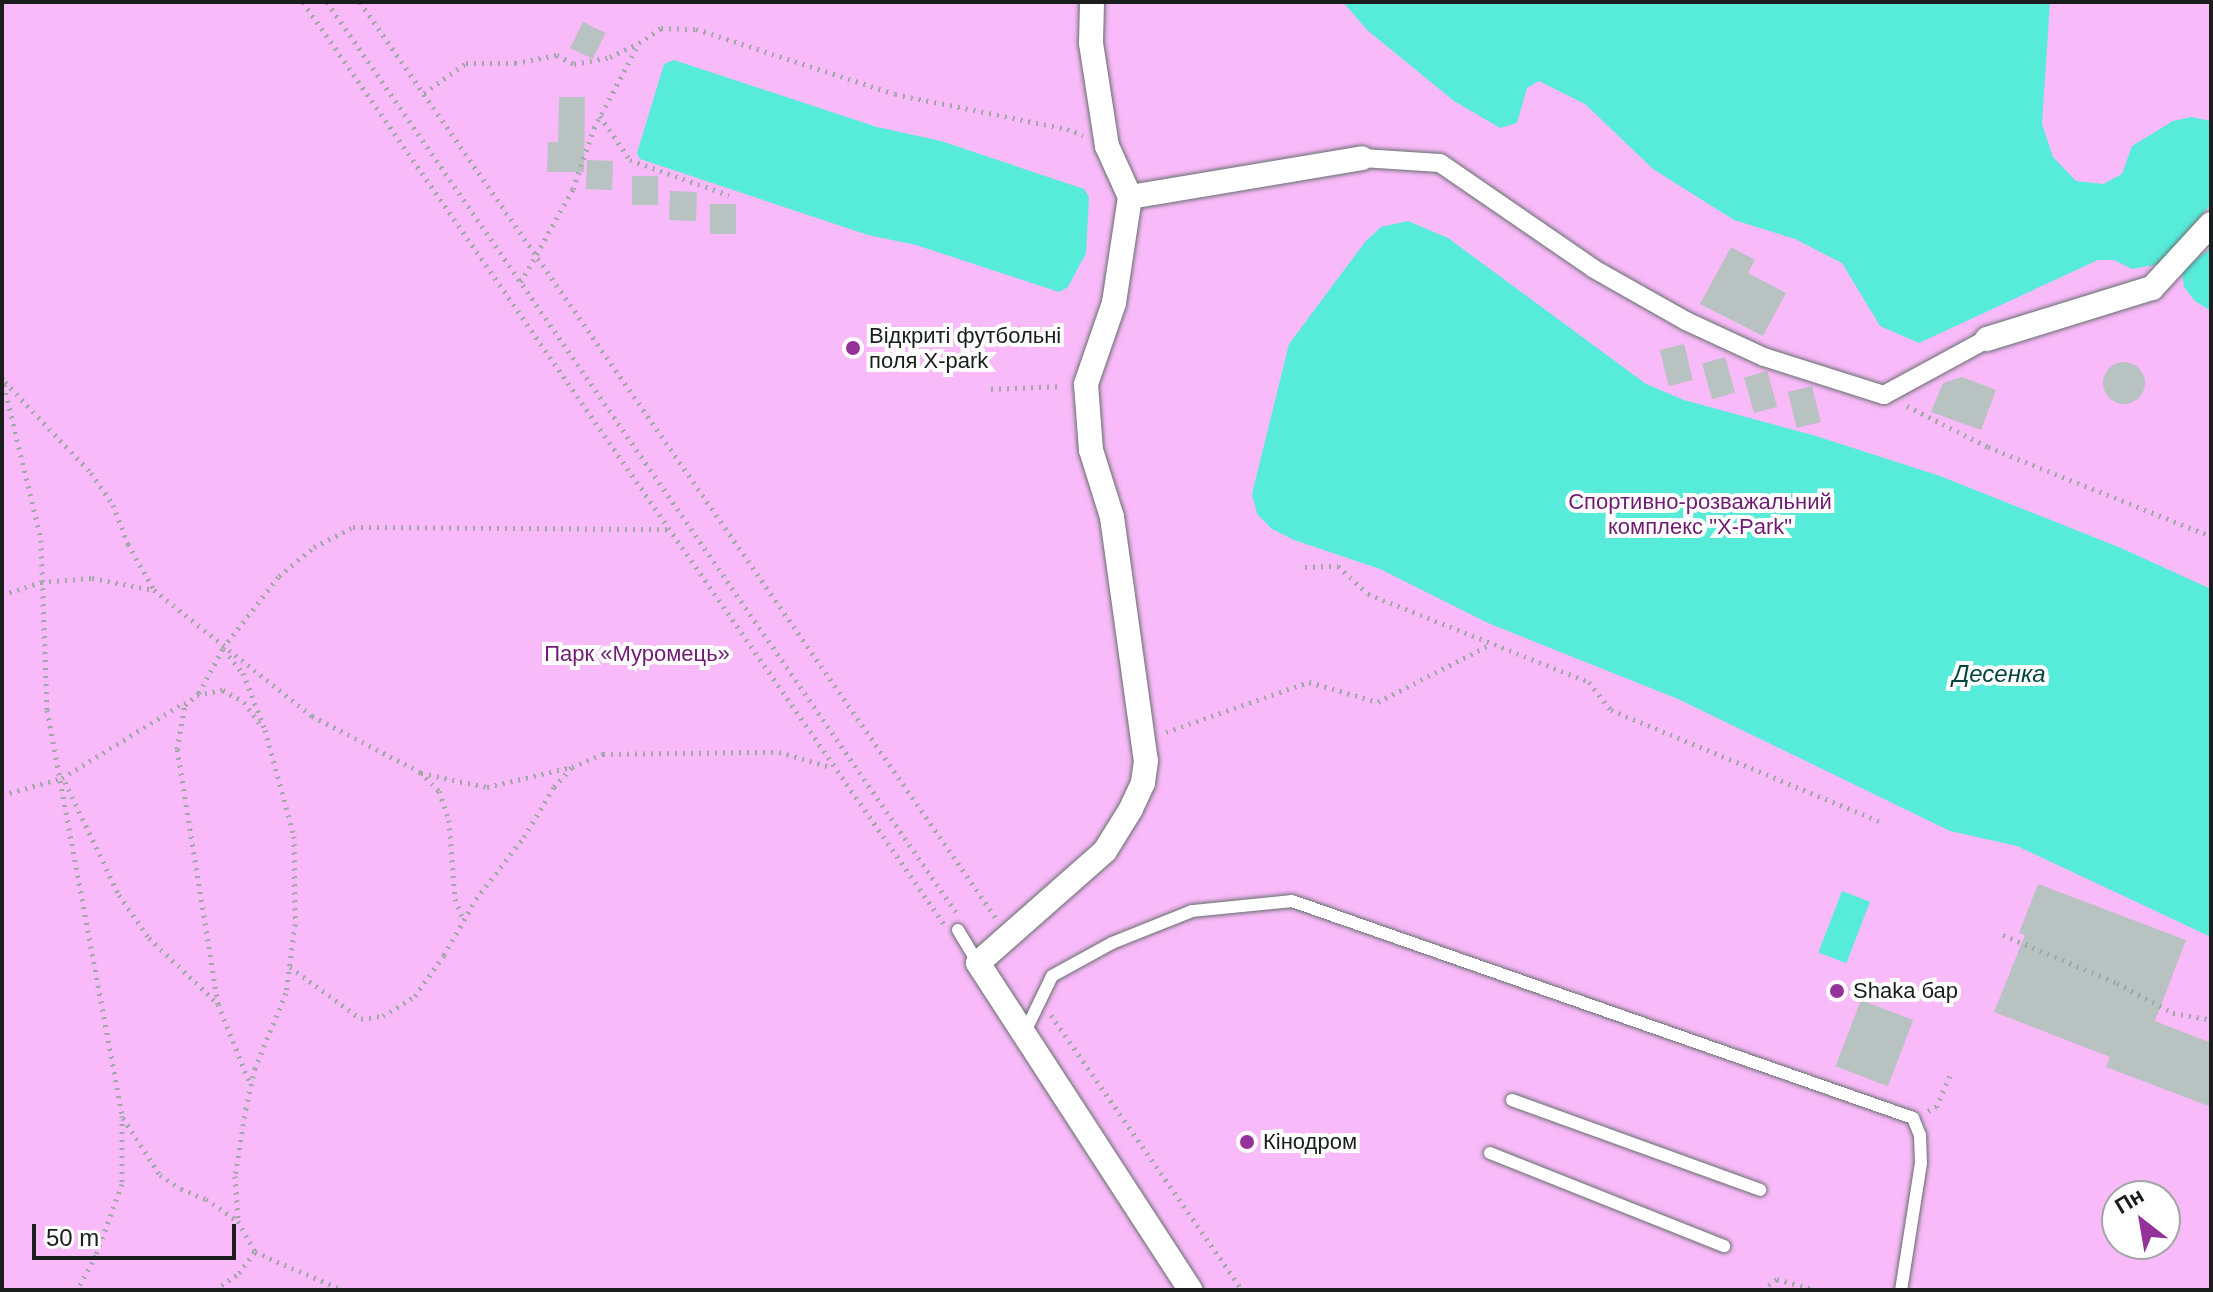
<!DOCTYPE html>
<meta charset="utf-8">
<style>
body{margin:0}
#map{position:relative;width:2213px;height:1292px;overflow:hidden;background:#e1ebe9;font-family:Helvetica,sans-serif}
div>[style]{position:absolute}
.green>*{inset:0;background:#f9baf9}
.water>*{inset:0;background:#57ebda;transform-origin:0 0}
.building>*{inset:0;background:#b8c2c0;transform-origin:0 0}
.round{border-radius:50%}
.path>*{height:5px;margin-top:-2.5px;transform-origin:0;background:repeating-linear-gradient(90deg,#a0a8a6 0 2px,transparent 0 8px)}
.roads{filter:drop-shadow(0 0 2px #666f6e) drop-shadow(0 0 2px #666f6e)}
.service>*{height:12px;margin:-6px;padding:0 6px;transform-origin:6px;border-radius:6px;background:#fff}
.pedestrian>*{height:18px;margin:-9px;padding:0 9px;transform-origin:9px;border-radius:9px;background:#fff}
.minor>*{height:24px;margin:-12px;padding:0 12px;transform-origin:12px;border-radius:12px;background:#fff}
.dots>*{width:22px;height:22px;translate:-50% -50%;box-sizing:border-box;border:4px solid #fff;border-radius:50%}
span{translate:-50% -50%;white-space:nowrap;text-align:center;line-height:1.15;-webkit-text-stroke:8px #fff;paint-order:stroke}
.poi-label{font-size:22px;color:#1a1d1c}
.left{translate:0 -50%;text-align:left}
.park-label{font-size:22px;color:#701b73}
.water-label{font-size:24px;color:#00463f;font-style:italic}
.frame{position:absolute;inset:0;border:4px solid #1a1d1c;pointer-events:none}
.north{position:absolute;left:2101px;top:1180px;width:80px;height:80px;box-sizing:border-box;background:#fff;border:2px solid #a3a5a4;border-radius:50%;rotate:329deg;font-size:22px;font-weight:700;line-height:32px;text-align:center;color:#1a1d1c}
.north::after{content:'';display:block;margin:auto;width:28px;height:36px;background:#953299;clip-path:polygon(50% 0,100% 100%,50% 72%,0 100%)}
.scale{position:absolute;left:32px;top:1224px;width:204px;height:36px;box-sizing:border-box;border:4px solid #1a1d1c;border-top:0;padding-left:10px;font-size:24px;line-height:28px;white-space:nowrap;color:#1a1d1c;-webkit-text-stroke:6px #fff;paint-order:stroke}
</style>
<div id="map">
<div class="green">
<i style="clip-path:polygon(evenodd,2px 2px,2211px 2px,2211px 1290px,2px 1290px,2px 2px,2117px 1196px,2165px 1196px,2165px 1244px,2117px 1244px,2117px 1196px)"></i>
</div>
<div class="water">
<i style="clip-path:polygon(1343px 2px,2050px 2px,2042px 124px,2053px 157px,2076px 181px,2103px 184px,2122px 174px,2132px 146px,2173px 121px,2191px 117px,2211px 121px,2211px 204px,2160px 264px,2132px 269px,2114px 260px,2098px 260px,1919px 343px,1880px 326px,1842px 263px,1795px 239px,1734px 220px,1653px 169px,1585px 104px,1539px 81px,1527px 88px,1517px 123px,1500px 128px,1454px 101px,1367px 30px)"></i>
<i style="clip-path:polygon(674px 60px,877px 127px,941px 141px,1084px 189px,1089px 197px,1086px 253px,1068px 287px,1059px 292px,916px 245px,868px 235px,640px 159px,637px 153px,664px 64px)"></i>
<i style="clip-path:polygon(1408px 221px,1448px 238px,1646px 384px,1684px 400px,1816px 436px,1940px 476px,2121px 548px,2211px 589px,2211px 937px,2017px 846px,1950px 831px,1678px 699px,1488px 623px,1380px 569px,1294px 540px,1272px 529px,1257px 514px,1252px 494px,1289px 344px,1365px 242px,1381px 227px)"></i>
<i style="clip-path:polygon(2211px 248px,2211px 311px,2195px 301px,2184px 287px,2182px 270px)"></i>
<i style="left:1842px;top:891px;width:30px;height:66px;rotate:21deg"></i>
</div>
<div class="building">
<i style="left:583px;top:22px;width:25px;height:29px;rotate:26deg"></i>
<i style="clip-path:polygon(559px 97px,585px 97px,584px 172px,547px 172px,548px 142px,558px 142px)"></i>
<i style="left:587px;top:160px;width:26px;height:29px;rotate:2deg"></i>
<i style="left:632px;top:176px;width:26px;height:29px"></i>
<i style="left:670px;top:191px;width:27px;height:29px;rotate:2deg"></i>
<i style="left:710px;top:204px;width:26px;height:30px"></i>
<i style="clip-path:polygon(1731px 247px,1755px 260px,1748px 273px,1786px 293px,1763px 336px,1700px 304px)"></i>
<i style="left:1684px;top:344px;width:37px;height:25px;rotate:76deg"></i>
<i style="left:1725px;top:357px;width:37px;height:24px;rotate:74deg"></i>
<i class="round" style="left:2103px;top:362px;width:42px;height:42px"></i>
<i style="left:1767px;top:371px;width:37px;height:24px;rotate:74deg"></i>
<i style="clip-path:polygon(1962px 377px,1996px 390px,1981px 430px,1931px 412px,1943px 383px)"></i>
<i style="left:1812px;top:386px;width:37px;height:25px;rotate:76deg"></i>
<i style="clip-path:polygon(2038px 884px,2186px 940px,2155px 1021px,2211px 1043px,2211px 1107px,2106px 1067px,2110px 1057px,1994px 1012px,2025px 935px,2019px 933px)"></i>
<i style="left:1861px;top:1000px;width:56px;height:71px;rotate:21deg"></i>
</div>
<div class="path">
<i style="left:303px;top:2px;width:1123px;rotate:55.19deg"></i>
<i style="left:327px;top:2px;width:1106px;rotate:55.35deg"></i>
<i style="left:360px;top:2px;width:1115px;rotate:55.23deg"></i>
<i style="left:424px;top:93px;width:52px;rotate:-35.5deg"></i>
<i style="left:466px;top:63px;width:49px"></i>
<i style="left:515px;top:63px;width:43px;rotate:-10.8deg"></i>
<i style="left:557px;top:55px;width:19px;rotate:28deg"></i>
<i style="left:574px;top:64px;width:37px;rotate:-11deg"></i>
<i style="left:610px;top:57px;width:32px;rotate:-26deg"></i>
<i style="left:600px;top:116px;width:53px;rotate:55.7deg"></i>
<i style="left:630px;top:160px;width:105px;rotate:19.5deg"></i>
<i style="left:521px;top:282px;width:107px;rotate:-60.8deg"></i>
<i style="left:573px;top:189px;width:65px;rotate:-71deg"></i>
<i style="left:594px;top:128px;width:96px;rotate:-62.1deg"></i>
<i style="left:639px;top:43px;width:27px;rotate:-34deg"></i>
<i style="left:661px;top:28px;width:35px;rotate:2deg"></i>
<i style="left:696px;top:29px;width:209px;rotate:18.1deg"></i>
<i style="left:895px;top:94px;width:176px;rotate:11.5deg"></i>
<i style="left:1067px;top:129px;width:17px;rotate:21deg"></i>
<i style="left:2px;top:377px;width:168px;rotate:76.5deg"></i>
<i style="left:41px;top:540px;width:170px;rotate:88deg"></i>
<i style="left:47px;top:710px;width:413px;rotate:79.5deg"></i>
<i style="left:122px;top:1116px;width:68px;rotate:90deg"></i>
<i style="left:122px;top:1184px;width:76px;rotate:110.1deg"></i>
<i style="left:96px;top:1255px;width:40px;rotate:118deg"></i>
<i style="left:5px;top:382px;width:125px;rotate:46.6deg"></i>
<i style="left:91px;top:473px;width:39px;rotate:55deg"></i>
<i style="left:113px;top:505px;width:42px;rotate:69deg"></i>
<i style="left:128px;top:544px;width:53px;rotate:60.5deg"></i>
<i style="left:154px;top:590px;width:202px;rotate:38.6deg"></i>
<i style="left:312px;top:716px;width:122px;rotate:27.4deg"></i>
<i style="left:420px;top:772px;width:27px;rotate:45deg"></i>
<i style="left:439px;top:791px;width:31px;rotate:71deg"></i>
<i style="left:449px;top:820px;width:79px;rotate:85.7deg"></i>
<i style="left:455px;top:899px;width:24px;rotate:68deg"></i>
<i style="left:991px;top:389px;width:70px;rotate:-2.5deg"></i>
<i style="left:1907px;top:406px;width:91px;rotate:26.8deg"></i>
<i style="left:1988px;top:447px;width:240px;rotate:21.8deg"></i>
<i style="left:1305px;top:567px;width:33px;rotate:-2deg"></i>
<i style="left:1338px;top:566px;width:41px;rotate:43deg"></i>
<i style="left:1368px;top:594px;width:238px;rotate:21.7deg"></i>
<i style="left:1589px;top:682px;width:36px;rotate:52deg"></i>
<i style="left:1611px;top:710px;width:290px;rotate:22.5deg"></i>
<i style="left:2px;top:595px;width:41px;rotate:-18.4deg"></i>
<i style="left:41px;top:582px;width:51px;rotate:-4.5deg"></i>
<i style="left:92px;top:578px;width:63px;rotate:11deg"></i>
<i style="left:229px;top:656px;width:22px;rotate:51deg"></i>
<i style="left:243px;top:673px;width:61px;rotate:68.9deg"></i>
<i style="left:265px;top:730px;width:110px;rotate:74.7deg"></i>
<i style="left:294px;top:836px;width:88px;rotate:89.3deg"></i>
<i style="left:295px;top:924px;width:70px;rotate:97.4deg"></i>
<i style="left:286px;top:993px;width:81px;rotate:112.5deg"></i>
<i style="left:255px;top:1068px;width:41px;rotate:102.7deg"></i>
<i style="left:246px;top:1108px;width:69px;rotate:99.2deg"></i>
<i style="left:235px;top:1176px;width:45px;rotate:86.2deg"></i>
<i style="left:238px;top:1221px;width:35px;rotate:61deg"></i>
<i style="left:255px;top:1252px;width:96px;rotate:23.4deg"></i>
<i style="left:197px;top:695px;width:26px;rotate:-11deg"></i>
<i style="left:223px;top:690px;width:24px;rotate:30deg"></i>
<i style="left:244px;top:702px;width:27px;rotate:54deg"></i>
<i style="left:1166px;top:732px;width:151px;rotate:-19.3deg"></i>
<i style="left:1309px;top:682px;width:72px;rotate:16.2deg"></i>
<i style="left:1378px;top:702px;width:127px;rotate:-27.2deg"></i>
<i style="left:421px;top:773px;width:67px;rotate:12deg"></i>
<i style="left:487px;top:787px;width:86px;rotate:-13.4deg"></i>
<i style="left:65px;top:782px;width:125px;rotate:64.5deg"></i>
<i style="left:119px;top:895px;width:52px;rotate:55.1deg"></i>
<i style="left:149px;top:938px;width:95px;rotate:43.7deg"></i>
<i style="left:218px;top:1004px;width:88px;rotate:68.1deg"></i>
<i style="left:2px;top:795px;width:62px;rotate:-15.8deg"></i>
<i style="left:62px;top:778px;width:145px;rotate:-31.7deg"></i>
<i style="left:2003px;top:935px;width:124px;rotate:22.8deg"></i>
<i style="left:2117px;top:983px;width:64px;rotate:28.2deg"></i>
<i style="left:2173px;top:1013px;width:39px;rotate:10deg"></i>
<i style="left:290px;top:967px;width:88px;rotate:36.2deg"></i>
<i style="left:361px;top:1019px;width:22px;rotate:-8deg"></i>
<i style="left:383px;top:1016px;width:38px;rotate:-32deg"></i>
<i style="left:415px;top:996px;width:50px;rotate:-54.7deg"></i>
<i style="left:444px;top:955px;width:64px;rotate:-60.3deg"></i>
<i style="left:476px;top:899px;width:78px;rotate:-52.3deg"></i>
<i style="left:524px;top:837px;width:58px;rotate:-59deg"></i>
<i style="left:554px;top:787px;width:27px;rotate:-48deg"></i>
<i style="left:572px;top:767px;width:34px;rotate:-23deg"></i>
<i style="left:603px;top:754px;width:176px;rotate:-0.7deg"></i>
<i style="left:779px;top:752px;width:54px;rotate:16.1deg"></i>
<i style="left:218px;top:1004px;width:258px;rotate:-99.1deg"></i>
<i style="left:177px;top:749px;width:45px;rotate:-79.7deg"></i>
<i style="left:185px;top:705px;width:18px;rotate:-41deg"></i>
<i style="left:199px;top:693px;width:51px;rotate:-61.9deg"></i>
<i style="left:223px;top:648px;width:91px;rotate:-52.1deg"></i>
<i style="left:279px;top:576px;width:45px;rotate:-39.6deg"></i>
<i style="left:314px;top:547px;width:44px;rotate:-27.1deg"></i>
<i style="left:353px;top:527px;width:314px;rotate:0.4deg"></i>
<i style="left:1051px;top:1015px;width:335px;rotate:55.2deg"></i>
<i style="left:1928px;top:1111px;width:9px;rotate:-27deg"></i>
<i style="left:1936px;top:1107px;width:34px;rotate:-66deg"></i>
<i style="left:123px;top:1118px;width:68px;rotate:57deg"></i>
<i style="left:160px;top:1175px;width:25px;rotate:34deg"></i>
<i style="left:181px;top:1189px;width:27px;rotate:22deg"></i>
<i style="left:206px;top:1199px;width:38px;rotate:35deg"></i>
<i style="left:215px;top:1290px;width:29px;rotate:-35deg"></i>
<i style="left:239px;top:1273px;width:26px;rotate:-53deg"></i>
<i style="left:1762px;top:1290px;width:19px;rotate:-36deg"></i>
<i style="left:1777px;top:1279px;width:40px;rotate:16deg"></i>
</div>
<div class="roads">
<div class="service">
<i style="left:958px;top:930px;width:39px;rotate:59deg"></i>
<i style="left:1024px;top:1034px;width:64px;rotate:-64.2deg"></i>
<i style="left:1052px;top:976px;width:68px;rotate:-28.8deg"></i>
<i style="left:1112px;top:943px;width:86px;rotate:-21.8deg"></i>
<i style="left:1192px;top:911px;width:100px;rotate:-5.7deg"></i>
<i style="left:1292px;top:901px;width:658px;rotate:19.26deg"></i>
<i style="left:1913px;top:1118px;width:18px;rotate:68deg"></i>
<i style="left:1920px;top:1135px;width:28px;rotate:88deg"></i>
<i style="left:1921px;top:1163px;width:129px;rotate:98.9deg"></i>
<i style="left:1512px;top:1100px;width:264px;rotate:19.9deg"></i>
<i style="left:1490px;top:1153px;width:252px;rotate:21.7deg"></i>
</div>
<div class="pedestrian">
<i style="left:1362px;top:158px;width:78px;rotate:3.7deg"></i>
<i style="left:1440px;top:163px;width:187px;rotate:34.5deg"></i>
<i style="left:1594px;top:269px;width:106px;rotate:29.5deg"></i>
<i style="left:1686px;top:321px;width:86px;rotate:24.8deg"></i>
<i style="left:1764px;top:357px;width:126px;rotate:17.6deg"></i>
<i style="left:1884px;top:395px;width:117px;rotate:-28.5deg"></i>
</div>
<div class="minor">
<i style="left:1092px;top:2px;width:41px;rotate:91.4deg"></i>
<i style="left:1091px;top:43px;width:104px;rotate:81.2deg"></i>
<i style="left:1107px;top:146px;width:56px;rotate:65.7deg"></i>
<i style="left:1130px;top:197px;width:107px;rotate:98.6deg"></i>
<i style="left:1114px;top:303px;width:86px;rotate:109.1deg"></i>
<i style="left:1086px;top:384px;width:66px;rotate:85.7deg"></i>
<i style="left:1091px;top:450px;width:70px;rotate:72.6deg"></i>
<i style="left:1112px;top:517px;width:246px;rotate:82.1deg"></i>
<i style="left:1146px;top:761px;width:22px;rotate:98deg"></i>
<i style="left:1143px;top:783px;width:29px;rotate:115deg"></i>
<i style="left:1131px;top:809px;width:49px;rotate:121.8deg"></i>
<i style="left:1105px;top:851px;width:169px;rotate:138.6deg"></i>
<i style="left:978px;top:963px;width:390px;rotate:57deg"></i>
<i style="left:1130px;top:197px;width:235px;rotate:-9.5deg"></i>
<i style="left:1987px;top:339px;width:173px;rotate:-17.2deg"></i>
<i style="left:2152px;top:288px;width:87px;rotate:-47.3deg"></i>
</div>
</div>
<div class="dots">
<i style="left:853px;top:348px;background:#953299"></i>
<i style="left:1837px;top:991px;background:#953299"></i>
<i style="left:1247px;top:1142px;background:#953299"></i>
</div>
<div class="poi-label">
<span class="left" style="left:869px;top:348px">Відкриті футбольні<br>поля X-park</span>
<span class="left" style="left:1853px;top:991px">Shaka бар</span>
<span class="left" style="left:1263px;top:1142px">Кінодром</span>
</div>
<div class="park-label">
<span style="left:1700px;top:514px">Спортивно-розважальний<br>комплекс "Х-Park"</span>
<span style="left:637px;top:654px">Парк «Муромець»</span>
</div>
<div class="water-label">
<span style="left:1999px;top:674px">Десенка</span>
</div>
<div class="frame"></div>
<div class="north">Пн</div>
<div class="scale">50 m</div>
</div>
